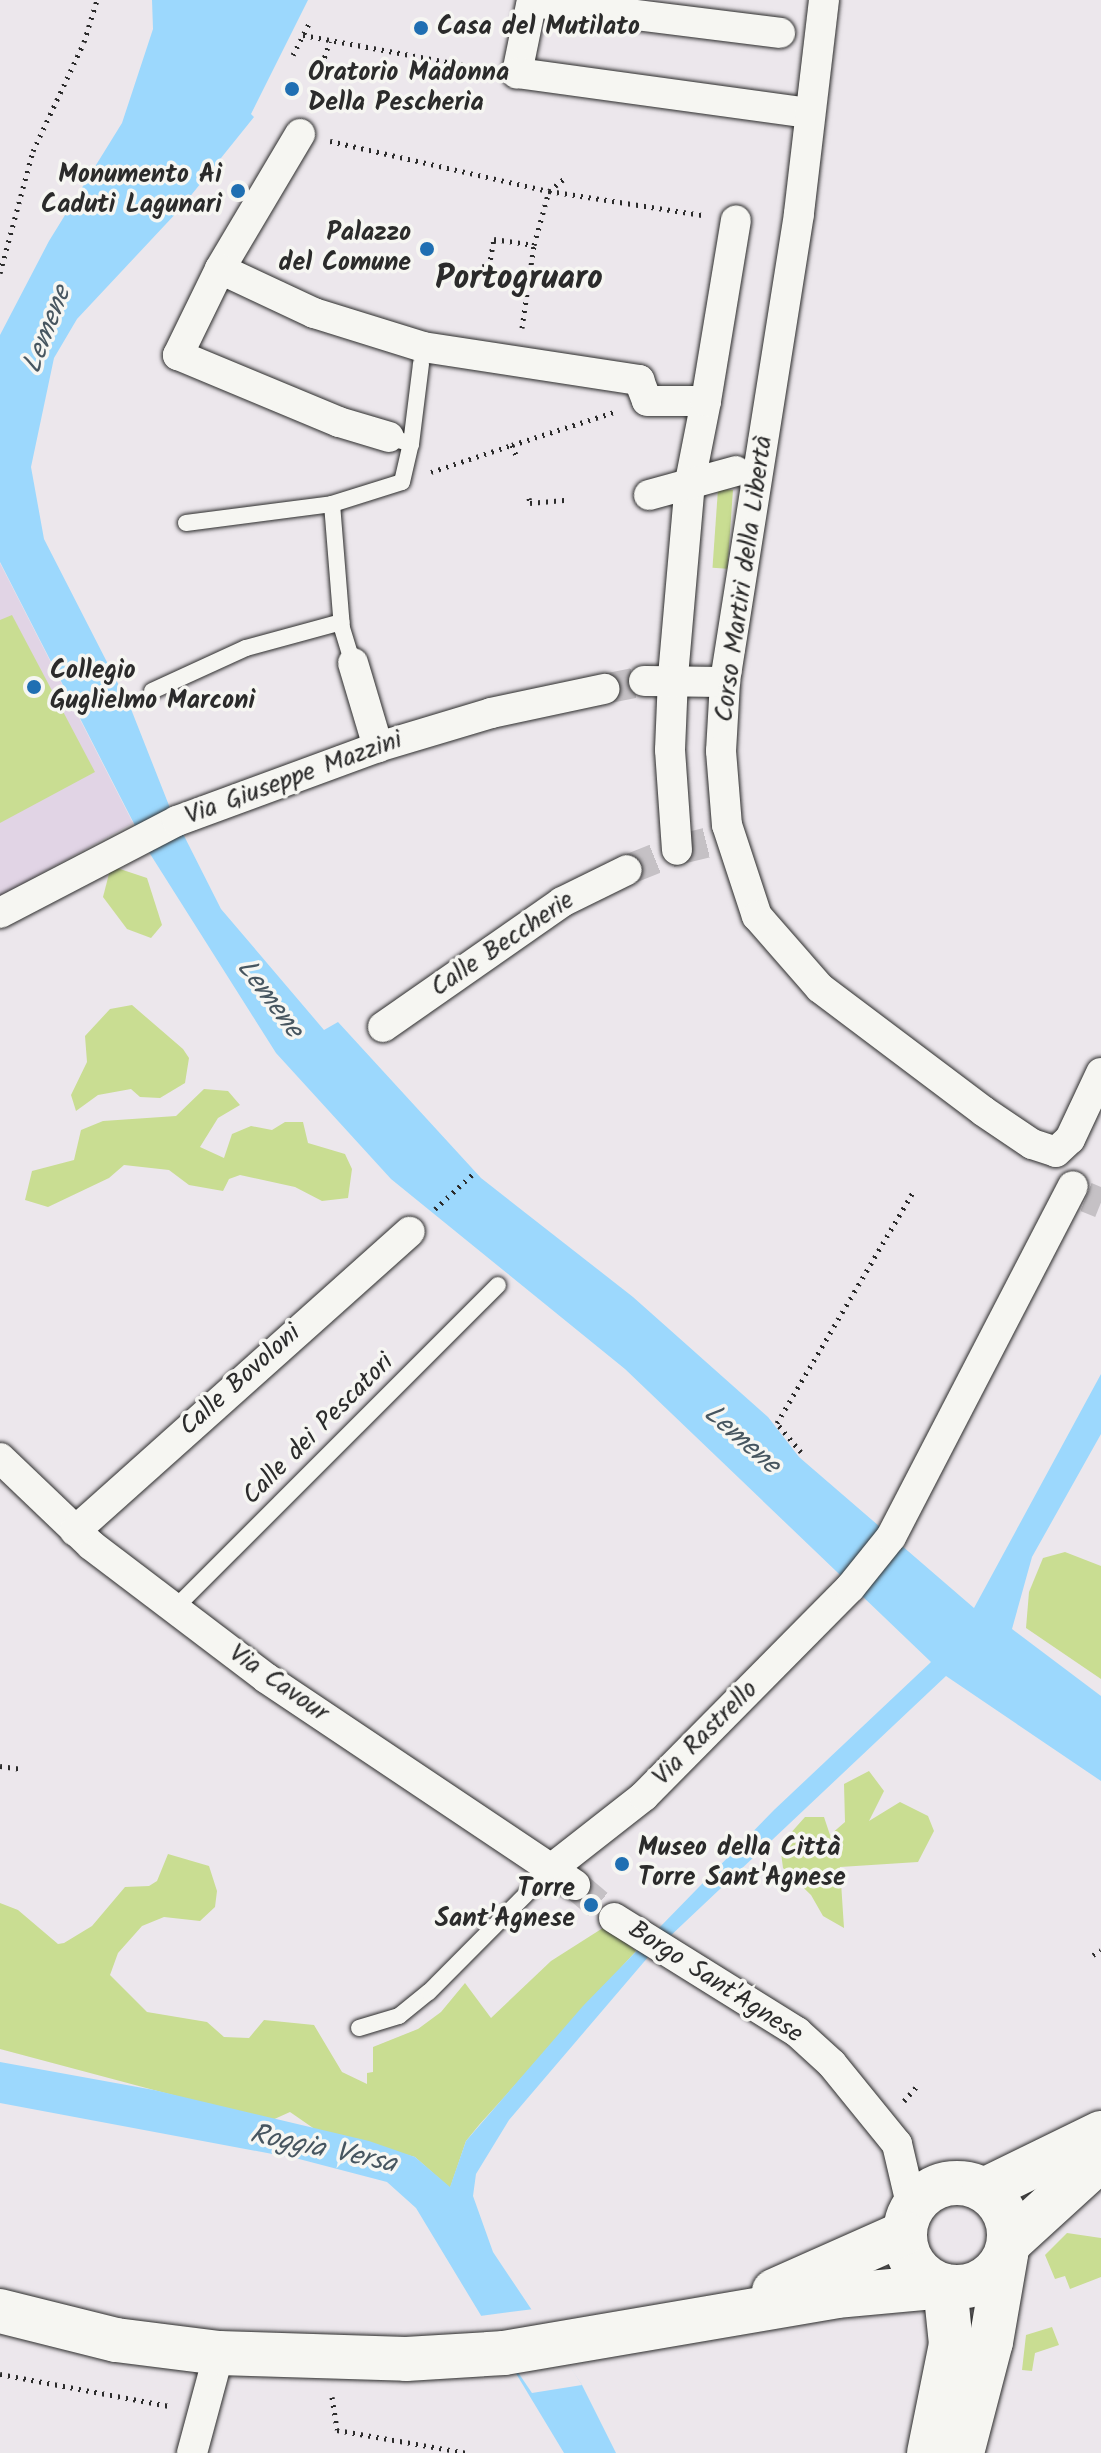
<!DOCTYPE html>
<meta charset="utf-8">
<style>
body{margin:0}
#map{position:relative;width:1101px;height:2453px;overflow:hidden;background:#ece7ec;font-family:Kalam,sans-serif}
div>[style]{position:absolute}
.built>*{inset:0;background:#e1d4e5}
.green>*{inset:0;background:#c9dd92;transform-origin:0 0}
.water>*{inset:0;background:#9cd8fd}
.pier>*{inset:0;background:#ece7ec}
.street-tunnel>*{height:30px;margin-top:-15px;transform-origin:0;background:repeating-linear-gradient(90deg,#c5c1c5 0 30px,transparent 0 45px)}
.path>*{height:5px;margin-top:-2.5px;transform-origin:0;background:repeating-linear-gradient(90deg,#2b2b2b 0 2px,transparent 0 8px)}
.roads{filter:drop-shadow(0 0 2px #2b2b2b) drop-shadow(0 0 2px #2b2b2b)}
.lane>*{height:16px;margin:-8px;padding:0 8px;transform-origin:8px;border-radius:8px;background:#f6f6f2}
.street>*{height:30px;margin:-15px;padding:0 15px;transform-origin:15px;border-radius:15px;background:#f6f6f2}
.secondary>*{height:44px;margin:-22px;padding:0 22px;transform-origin:22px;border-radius:22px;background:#f6f6f2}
.secondary>.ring{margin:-22px;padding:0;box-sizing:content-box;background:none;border:44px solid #f6f6f2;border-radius:50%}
.dots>*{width:22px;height:22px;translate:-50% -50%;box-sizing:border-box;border:4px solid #f6f6f2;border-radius:50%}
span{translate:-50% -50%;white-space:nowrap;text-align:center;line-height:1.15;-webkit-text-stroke:7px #f6f6f2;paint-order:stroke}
.poi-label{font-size:26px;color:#2b2b2b;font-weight:700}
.left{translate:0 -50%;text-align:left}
.right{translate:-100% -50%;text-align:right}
.street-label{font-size:26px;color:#2b2b2b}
.water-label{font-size:28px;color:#475660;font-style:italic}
.district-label{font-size:34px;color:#2b2b2b;font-weight:700}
</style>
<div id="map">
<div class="built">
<i style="clip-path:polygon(0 563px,133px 823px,0 896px)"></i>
</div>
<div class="green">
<i style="left:718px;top:489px;width:15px;height:79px;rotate:4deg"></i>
<i style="clip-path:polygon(12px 615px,95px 772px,0 823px,0 620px)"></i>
<i style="clip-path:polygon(111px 866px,147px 878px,162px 925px,151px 938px,127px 929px,103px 897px)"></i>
<i style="clip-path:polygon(132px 1005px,183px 1049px,189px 1058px,185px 1083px,160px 1098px,140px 1097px,131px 1089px,98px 1095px,76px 1111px,71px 1095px,87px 1062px,85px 1036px,110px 1009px)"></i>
<i style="clip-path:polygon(204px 1089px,228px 1091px,240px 1105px,218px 1118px,200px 1147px,224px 1158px,232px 1134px,251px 1126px,272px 1130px,285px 1122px,303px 1122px,308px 1143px,345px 1154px,352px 1169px,348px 1198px,322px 1201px,295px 1187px,240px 1175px,229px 1179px,223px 1191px,189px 1185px,169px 1170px,124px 1165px,109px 1178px,48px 1207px,25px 1200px,32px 1171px,74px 1160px,81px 1130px,103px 1121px,176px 1116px)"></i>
<i style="clip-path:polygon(1065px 1552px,1101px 1566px,1101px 1679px,1026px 1628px,1029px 1592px,1043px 1558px)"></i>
<i style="clip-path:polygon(869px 1771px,884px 1791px,869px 1821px,900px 1802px,928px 1816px,934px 1831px,918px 1862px,840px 1867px,844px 1928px,823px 1916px,811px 1895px,783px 1868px,780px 1845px,805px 1817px,824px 1817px,830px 1835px,845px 1822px,844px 1784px)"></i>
<i style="clip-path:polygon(168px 1854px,209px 1866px,217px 1891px,215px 1907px,200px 1921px,164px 1917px,142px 1926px,118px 1953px,110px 1975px,147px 2012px,207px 2022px,224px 2037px,249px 2038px,264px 2020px,314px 2025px,342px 2072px,367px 2084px,367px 2073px,373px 2072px,373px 2047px,418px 2029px,441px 2012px,465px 1983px,491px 2018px,551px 1961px,606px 1926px,636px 1951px,479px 2125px,466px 2141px,450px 2188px,415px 2157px,316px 2130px,290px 2112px,270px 2121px,0 2049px,0 1903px,18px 1910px,58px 1944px,64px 1943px,92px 1926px,125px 1887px,149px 1886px,157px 1881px)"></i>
<i style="clip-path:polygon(1067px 2233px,1101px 2238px,1101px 2277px,1070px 2289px,1065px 2276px,1055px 2279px,1045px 2255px)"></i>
<i style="clip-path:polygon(1052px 2327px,1059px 2345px,1035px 2353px,1032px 2371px,1022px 2370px,1026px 2335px)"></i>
</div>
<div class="water">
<i style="clip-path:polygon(152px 0,308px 0,251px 114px,254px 117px,180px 209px,77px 319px,54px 358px,31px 467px,44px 539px,131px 709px,170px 808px,221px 909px,324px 1030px,338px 1022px,481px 1178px,633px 1297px,768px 1417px,799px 1457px,974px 1608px,1101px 1374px,1101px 1434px,1032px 1557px,1012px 1629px,1101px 1696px,1101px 1781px,946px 1676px,649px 1956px,509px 2120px,476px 2174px,473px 2196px,493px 2252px,582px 2385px,616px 2453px,564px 2453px,416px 2208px,387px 2182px,299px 2159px,0 2103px,0 2062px,154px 2090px,369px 2141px,415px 2157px,450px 2187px,466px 2141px,583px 2006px,774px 1810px,931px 1662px,625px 1369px,391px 1179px,276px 1053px,147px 849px,0 562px,0 335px,49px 241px,122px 123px,153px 29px)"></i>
</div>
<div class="pier">
<i style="clip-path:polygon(534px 2309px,582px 2385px,532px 2393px,480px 2316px)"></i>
</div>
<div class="street-tunnel">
<i style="left:604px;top:689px;width:41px;rotate:-11.3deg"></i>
<i style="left:627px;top:870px;width:54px;rotate:-21.8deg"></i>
<i style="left:677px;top:850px;width:55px;rotate:-13.8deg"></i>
<i style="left:1086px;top:1197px;width:16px;rotate:22deg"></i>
<i style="left:575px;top:1885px;width:51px;rotate:40.2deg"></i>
</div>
<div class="path">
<i style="left:303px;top:35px;width:185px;rotate:10.6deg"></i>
<i style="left:293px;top:55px;width:38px;rotate:-63deg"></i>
<i style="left:322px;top:65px;width:25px;rotate:-72deg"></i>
<i style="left:330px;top:141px;width:225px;rotate:12.9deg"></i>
<i style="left:549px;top:191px;width:21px;rotate:-39deg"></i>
<i style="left:482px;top:266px;width:7px;rotate:8deg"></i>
<i style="left:489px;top:267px;width:28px;rotate:-80deg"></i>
<i style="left:494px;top:239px;width:40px;rotate:8.5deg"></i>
<i style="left:0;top:273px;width:126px;rotate:-74.9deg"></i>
<i style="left:33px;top:151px;width:120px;rotate:-64.9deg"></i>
<i style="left:84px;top:42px;width:44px;rotate:-72.8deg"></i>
<i style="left:522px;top:328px;width:84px;rotate:-81.8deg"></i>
<i style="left:534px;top:245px;width:56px;rotate:-74.5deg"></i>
<i style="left:549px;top:191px;width:155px;rotate:8.9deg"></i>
<i style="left:512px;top:445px;width:107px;rotate:-17.9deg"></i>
<i style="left:431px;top:472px;width:85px;rotate:-18.4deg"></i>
<i style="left:512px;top:445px;width:11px;rotate:68deg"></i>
<i style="left:529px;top:498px;width:5px;rotate:79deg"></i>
<i style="left:530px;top:503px;width:37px;rotate:-5deg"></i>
<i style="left:435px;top:1209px;width:54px;rotate:-42.8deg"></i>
<i style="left:801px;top:1452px;width:38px;rotate:-130deg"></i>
<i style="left:777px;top:1423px;width:270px;rotate:-59.5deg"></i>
<i style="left:0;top:1766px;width:22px;rotate:8deg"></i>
<i style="left:1093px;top:1955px;width:9px;rotate:-32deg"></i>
<i style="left:904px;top:2101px;width:23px;rotate:-49deg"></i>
<i style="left:0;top:2374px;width:172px;rotate:10.7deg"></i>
<i style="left:332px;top:2397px;width:33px;rotate:81deg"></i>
<i style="left:337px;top:2430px;width:132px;rotate:10deg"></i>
</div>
<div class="roads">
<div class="lane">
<i style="left:411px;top:444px;width:81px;rotate:-82.9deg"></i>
<i style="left:332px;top:504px;width:124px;rotate:85.4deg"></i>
<i style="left:342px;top:628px;width:37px;rotate:73deg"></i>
<i style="left:186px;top:523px;width:147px;rotate:-7.4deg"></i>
<i style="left:332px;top:504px;width:73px;rotate:-17.4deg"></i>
<i style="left:402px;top:482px;width:39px;rotate:-77deg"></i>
<i style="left:411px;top:444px;width:23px;rotate:-162deg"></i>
<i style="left:152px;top:691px;width:103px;rotate:-24.6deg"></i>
<i style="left:246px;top:648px;width:99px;rotate:-15.2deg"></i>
<i style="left:174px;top:1609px;width:458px;rotate:-45deg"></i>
<i style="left:359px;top:2028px;width:42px;rotate:-16.7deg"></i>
<i style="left:399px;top:2016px;width:38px;rotate:-39deg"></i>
<i style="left:429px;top:1992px;width:173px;rotate:-45.2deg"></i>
</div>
<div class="street">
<i style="left:532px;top:0;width:75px;rotate:101.6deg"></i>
<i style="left:517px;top:73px;width:295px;rotate:7.8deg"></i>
<i style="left:824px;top:0;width:215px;rotate:96.7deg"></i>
<i style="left:799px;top:214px;width:474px;rotate:99deg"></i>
<i style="left:725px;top:682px;width:69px;rotate:93.3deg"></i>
<i style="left:721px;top:751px;width:74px;rotate:85.4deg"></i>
<i style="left:727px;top:825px;width:96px;rotate:71.8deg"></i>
<i style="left:757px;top:916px;width:96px;rotate:48.8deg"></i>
<i style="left:820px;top:988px;width:204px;rotate:37deg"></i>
<i style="left:983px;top:1111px;width:59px;rotate:34deg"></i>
<i style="left:1032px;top:1144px;width:25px;rotate:18deg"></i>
<i style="left:532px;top:2px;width:250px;rotate:7.1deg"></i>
<i style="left:300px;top:134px;width:157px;rotate:120.7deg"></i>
<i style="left:220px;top:269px;width:96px;rotate:116deg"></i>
<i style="left:178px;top:355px;width:174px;rotate:22.6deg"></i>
<i style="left:339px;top:422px;width:52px;rotate:16.7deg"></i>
<i style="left:220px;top:269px;width:104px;rotate:25.1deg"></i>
<i style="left:314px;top:313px;width:114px;rotate:17.3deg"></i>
<i style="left:423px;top:347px;width:219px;rotate:8.7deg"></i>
<i style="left:639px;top:380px;width:22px;rotate:69deg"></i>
<i style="left:647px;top:401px;width:59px"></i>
<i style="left:706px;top:401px;width:83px;rotate:101.2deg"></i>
<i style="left:690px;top:482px;width:197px;rotate:95deg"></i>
<i style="left:673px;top:678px;width:72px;rotate:92.4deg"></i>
<i style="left:670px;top:750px;width:100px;rotate:86deg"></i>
<i style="left:706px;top:401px;width:183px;rotate:-80.6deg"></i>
<i style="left:649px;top:495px;width:90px;rotate:-15.4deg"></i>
<i style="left:353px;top:663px;width:88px;rotate:73.4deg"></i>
<i style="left:644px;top:681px;width:81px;rotate:0.7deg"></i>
<i style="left:0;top:913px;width:199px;rotate:-27.5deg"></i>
<i style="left:177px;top:821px;width:214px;rotate:-20.2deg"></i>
<i style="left:378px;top:747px;width:118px;rotate:-16.7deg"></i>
<i style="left:491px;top:713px;width:116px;rotate:-12deg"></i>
<i style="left:383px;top:1027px;width:218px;rotate:-34.9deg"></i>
<i style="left:562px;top:902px;width:72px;rotate:-26.2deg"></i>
<i style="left:1056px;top:1152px;width:19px;rotate:-43deg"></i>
<i style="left:1070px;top:1139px;width:73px;rotate:-64.8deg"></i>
<i style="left:0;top:1458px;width:126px;rotate:43.7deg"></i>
<i style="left:91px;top:1545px;width:220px;rotate:37.2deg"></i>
<i style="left:266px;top:1678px;width:372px;rotate:33.8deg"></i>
<i style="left:75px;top:1531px;width:449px;rotate:-41.8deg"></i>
<i style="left:551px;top:1869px;width:118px;rotate:-38.1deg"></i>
<i style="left:644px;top:1796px;width:293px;rotate:-45.3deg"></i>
<i style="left:850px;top:1588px;width:65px;rotate:-51.2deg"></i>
<i style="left:891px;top:1537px;width:395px;rotate:-62.6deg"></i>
<i style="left:614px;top:1918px;width:216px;rotate:31.9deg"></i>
<i style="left:797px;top:2032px;width:47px;rotate:42.4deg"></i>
<i style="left:832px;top:2064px;width:103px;rotate:50.9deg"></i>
<i style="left:897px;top:2144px;width:66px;rotate:76.8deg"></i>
<i style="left:192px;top:2453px;width:104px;rotate:-74.9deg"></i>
</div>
<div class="secondary">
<i class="ring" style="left:905px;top:2183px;width:60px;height:60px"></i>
<i style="left:984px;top:2190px;width:130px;rotate:-26deg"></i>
<i style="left:1009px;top:2243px;width:125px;rotate:-42.4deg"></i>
<i style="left:774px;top:2291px;width:142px;rotate:-24deg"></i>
<i style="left:0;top:2311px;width:120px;rotate:14deg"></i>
<i style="left:116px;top:2340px;width:104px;rotate:7.2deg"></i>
<i style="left:219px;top:2353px;width:187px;rotate:1.8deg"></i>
<i style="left:406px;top:2359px;width:98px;rotate:-3.5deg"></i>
<i style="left:504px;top:2353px;width:337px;rotate:-9.7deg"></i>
<i style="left:836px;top:2296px;width:109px;rotate:-5.2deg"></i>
<i style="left:945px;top:2286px;width:58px;rotate:84.1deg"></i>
<i style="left:951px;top:2344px;width:111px;rotate:101.4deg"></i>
<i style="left:962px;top:2453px;width:115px;rotate:-75.4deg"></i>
<i style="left:991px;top:2342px;width:88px;rotate:-80.2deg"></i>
</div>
</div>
<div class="dots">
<i style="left:421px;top:28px;background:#1f6fb2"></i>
<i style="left:292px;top:89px;background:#1f6fb2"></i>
<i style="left:238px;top:191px;background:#1f6fb2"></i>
<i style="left:427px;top:249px;background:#1f6fb2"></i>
<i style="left:34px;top:687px;background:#1f6fb2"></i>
<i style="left:622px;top:1864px;background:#1f6fb2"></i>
<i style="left:591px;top:1905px;background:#1f6fb2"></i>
</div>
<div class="poi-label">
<span class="left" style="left:437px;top:28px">Casa del Mutilato</span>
<span class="left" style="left:308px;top:89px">Oratorio Madonna<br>Della Pescheria</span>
<span class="right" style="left:222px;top:191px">Monumento Ai<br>Caduti Lagunari</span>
<span class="right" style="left:411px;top:249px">Palazzo<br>del Comune</span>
<span class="left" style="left:50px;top:687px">Collegio<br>Guglielmo Marconi</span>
<span class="left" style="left:638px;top:1864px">Museo della Città<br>Torre Sant'Agnese</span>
<span class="right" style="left:575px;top:1905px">Torre<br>Sant'Agnese</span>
</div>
<div class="street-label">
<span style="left:745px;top:579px;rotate:-82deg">Corso Martiri della Libertà</span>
<span style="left:294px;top:779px;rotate:-20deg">Via Giuseppe Mazzini</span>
<span style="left:503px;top:945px;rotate:-34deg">Calle Beccherie</span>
<span style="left:241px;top:1381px;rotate:-42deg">Calle Bovoloni</span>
<span style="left:319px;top:1430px;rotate:-45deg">Calle dei Pescatori</span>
<span style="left:278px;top:1684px;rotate:35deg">Via Cavour</span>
<span style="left:706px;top:1734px;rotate:-45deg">Via Rastrello</span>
<span style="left:715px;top:1983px;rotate:33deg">Borgo Sant'Agnese</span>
</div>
<div class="water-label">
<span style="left:48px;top:330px;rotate:-69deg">Lemene</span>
<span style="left:269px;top:999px;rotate:53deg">Lemene</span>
<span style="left:741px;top:1440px;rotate:41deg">Lemene</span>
<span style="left:323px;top:2150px;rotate:12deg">Roggia Versa</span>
</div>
<div class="district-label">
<span style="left:519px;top:280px">Portogruaro</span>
</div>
</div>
